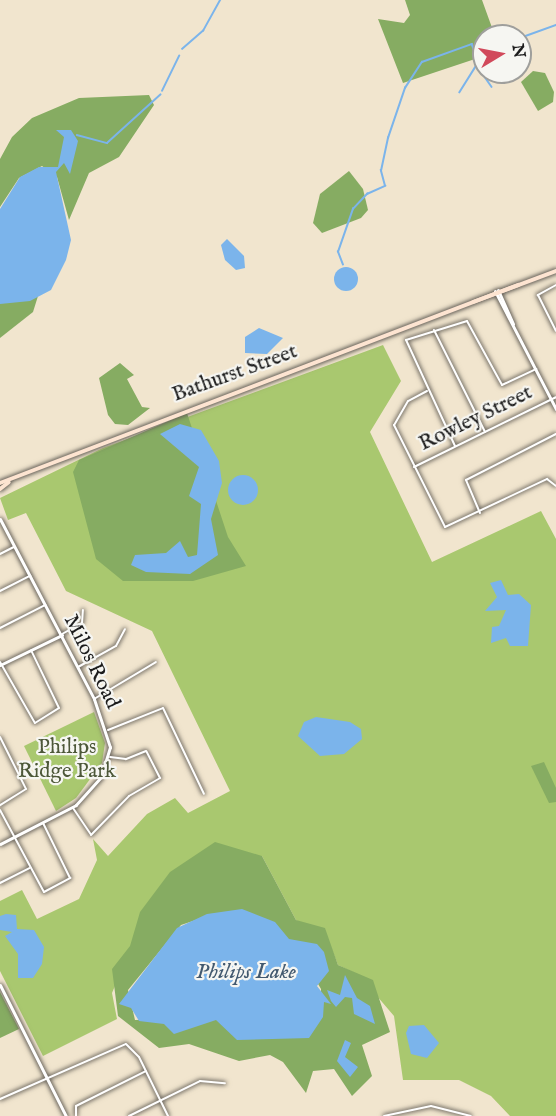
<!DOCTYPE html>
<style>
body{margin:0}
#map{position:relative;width:556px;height:1116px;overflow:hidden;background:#f1e5ce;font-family:"IM FELL English",serif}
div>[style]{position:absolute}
.green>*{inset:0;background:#a9c86f}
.forest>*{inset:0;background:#86ac62}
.water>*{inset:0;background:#7bb4eb}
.round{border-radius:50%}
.stream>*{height:1.5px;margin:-0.75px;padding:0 0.75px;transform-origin:0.75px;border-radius:0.75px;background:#7bb4eb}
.roads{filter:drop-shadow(0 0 2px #67625a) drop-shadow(0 0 2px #67625a)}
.minor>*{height:2px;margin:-1px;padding:0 1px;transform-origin:1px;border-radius:1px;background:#fff}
.tertiary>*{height:3px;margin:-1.5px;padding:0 1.5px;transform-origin:1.5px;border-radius:1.5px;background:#fff}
.secondary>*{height:4px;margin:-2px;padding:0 2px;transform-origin:2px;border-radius:2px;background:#fde4d1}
span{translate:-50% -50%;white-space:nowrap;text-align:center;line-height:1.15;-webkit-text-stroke:4.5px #f6f6f2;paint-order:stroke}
.street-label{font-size:21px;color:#1c1c1c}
.park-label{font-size:21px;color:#4d5839}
.water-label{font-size:22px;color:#42596f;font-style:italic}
.north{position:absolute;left:472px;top:24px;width:60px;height:60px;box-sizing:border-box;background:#f6f6f2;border:2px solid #9f9f9c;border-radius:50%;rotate:80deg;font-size:16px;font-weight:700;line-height:24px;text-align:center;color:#1c1c1c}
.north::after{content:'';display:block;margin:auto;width:21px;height:27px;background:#d1495b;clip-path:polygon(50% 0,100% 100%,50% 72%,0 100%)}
</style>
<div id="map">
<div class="green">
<i style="clip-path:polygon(383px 345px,401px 381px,370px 432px,432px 562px,541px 511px,556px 539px,556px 1116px,510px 1116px,491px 1096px,459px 1080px,403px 1080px,394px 1016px,359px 975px,338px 965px,329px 942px,296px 920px,262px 856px,142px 921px,112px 993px,117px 1019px,43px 1056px,0 971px,0 901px,22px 890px,37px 919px,79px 899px,97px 860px,93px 839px,108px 856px,147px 814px,175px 798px,188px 813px,230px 791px,152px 631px,66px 591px,26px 513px,8px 520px,0 498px,103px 448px)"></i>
<i style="clip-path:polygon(94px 712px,105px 743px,102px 763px,76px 798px,56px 811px,24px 746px)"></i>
</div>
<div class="forest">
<i style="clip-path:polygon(405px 0,482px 0,495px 36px,484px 36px,484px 56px,403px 83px,378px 19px,404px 23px,410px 15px)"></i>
<i style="clip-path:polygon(533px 71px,545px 73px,554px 92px,553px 102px,538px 111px,521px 82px)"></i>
<i style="clip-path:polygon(149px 95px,154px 105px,119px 157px,89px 173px,69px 220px,57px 177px,42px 166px,19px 178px,0 207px,0 159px,12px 137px,32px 118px,79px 98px)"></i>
<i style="clip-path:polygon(349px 171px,363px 189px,368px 210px,361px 218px,322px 233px,313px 223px,320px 194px)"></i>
<i style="clip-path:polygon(38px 296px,33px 312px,0 338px,0 303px)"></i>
<i style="clip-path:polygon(120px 363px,134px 375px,127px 379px,142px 407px,150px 408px,128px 425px,115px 424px,108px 415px,99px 378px)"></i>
<i style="clip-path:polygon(187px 413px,228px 537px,246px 566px,193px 581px,123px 581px,96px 559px,73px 472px,79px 460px)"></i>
<i style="clip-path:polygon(544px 762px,556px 788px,556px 802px,549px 803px,531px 766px)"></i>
<i style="clip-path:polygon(evenodd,215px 842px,262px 856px,296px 920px,325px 928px,338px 965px,373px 980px,390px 1032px,362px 1045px,372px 1076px,352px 1096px,334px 1069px,313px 1071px,306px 1093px,283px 1062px,270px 1055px,239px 1061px,189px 1044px,159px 1048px,118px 1016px,112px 969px,130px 946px,140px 912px,170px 872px,215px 842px,214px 914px,238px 917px,294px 943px,321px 989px,321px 1015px,135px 1020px,128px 990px,181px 925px,214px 914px)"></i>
<i style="clip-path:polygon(0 992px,19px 1029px,0 1038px)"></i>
</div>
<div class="water">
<i style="clip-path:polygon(56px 130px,71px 130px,78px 141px,70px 174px,64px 163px,56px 172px,71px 240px,66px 260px,51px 290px,30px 301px,0 304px,0 209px,20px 177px,39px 167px,58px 167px,64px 137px)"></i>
<i style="clip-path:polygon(227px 239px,244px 256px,245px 268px,236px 270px,225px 260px,221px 245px)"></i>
<i class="round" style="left:334px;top:267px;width:24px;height:24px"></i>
<i style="clip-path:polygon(259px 328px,283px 338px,267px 354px,245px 353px,245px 337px)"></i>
<i style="clip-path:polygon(180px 424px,201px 430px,219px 461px,222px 483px,211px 519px,218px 555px,190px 574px,146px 572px,131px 565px,135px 555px,166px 553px,180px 541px,188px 557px,197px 555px,201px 504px,189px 496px,199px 467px,160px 434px)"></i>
<i class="round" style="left:228px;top:475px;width:30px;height:30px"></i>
<i style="clip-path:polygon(501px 580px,508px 595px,519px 594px,531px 605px,528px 646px,510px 646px,506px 638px,491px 643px,492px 627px,499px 626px,506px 610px,485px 611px,497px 597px,490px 583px)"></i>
<i style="clip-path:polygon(316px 717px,350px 722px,361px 729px,362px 739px,344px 754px,320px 756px,298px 736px,304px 722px)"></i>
<i style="clip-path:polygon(242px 909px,275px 922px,289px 939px,317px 944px,324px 952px,329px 971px,317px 986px,331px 1004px,324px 1002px,323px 1017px,309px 1038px,237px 1040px,216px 1020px,174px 1034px,164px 1024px,139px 1021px,131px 1008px,119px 1004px,177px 928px,207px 914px)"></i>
<i style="clip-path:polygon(6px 914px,16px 915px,17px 929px,34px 930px,44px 947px,42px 964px,33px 978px,18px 978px,18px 954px,5px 936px,12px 932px,0 930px,0 916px)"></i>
<i style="clip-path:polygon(345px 975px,357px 998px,370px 1006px,375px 1024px,354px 1014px,352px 998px,345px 997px,336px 1007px,331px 1001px,327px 990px,340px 995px)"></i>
<i style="clip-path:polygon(424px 1025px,439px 1043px,427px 1058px,411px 1054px,406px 1033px,409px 1026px)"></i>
<i style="clip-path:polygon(345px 1040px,351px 1043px,345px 1057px,358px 1067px,350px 1077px,337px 1061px)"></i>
</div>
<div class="stream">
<i style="left:520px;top:38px;width:38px;rotate:-20deg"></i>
<i style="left:182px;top:49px;width:28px;rotate:-41deg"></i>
<i style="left:203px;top:31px;width:35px;rotate:-61deg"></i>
<i style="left:478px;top:67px;width:24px;rotate:55deg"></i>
<i style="left:162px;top:91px;width:39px;rotate:-64deg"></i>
<i style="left:77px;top:135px;width:31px;rotate:15deg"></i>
<i style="left:107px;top:143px;width:72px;rotate:-42.2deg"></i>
<i style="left:343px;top:265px;width:14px;rotate:-111deg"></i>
<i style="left:338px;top:252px;width:46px;rotate:-70.8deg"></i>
<i style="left:353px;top:209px;width:21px;rotate:-47deg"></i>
<i style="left:367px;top:194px;width:20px;rotate:-24deg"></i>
<i style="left:385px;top:186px;width:16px;rotate:-105deg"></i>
<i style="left:381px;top:171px;width:34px;rotate:-78deg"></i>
<i style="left:388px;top:138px;width:53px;rotate:-71.2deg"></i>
<i style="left:405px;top:88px;width:31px;rotate:-57deg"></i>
<i style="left:422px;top:62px;width:53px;rotate:-19.8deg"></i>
<i style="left:472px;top:44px;width:19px;rotate:69deg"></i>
<i style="left:479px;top:62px;width:36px;rotate:122deg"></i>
</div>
<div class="roads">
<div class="minor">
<i style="left:556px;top:285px;width:21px;rotate:151deg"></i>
<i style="left:538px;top:295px;width:40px;rotate:63.4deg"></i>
<i style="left:434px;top:330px;width:114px;rotate:63.4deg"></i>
<i style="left:427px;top:391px;width:21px;rotate:152deg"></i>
<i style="left:408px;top:401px;width:28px;rotate:120deg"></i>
<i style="left:394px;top:425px;width:114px;rotate:63.4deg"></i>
<i style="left:445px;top:527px;width:113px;rotate:-25.2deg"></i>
<i style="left:547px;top:479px;width:11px;rotate:38deg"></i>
<i style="left:455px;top:446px;width:117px;rotate:-114.8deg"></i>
<i style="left:406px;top:340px;width:64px;rotate:-17.3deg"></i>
<i style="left:467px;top:321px;width:73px;rotate:61.3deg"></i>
<i style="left:502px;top:385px;width:38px;rotate:-25deg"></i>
<i style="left:414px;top:467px;width:158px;rotate:-26.2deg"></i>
<i style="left:480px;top:513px;width:36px;rotate:-113deg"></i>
<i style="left:466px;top:480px;width:101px;rotate:-27.1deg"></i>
<i style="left:0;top:554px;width:16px;rotate:-27deg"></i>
<i style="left:0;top:591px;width:34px;rotate:-27deg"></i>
<i style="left:0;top:628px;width:51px;rotate:-27.1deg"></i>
<i style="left:62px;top:634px;width:23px;rotate:-29deg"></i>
<i style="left:82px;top:623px;width:13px;rotate:-86deg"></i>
<i style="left:0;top:662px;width:70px;rotate:60.2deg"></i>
<i style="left:35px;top:723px;width:28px;rotate:-32deg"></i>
<i style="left:59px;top:708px;width:64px;rotate:-115.8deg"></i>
<i style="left:78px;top:667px;width:43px;rotate:-28.9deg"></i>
<i style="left:116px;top:646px;width:19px;rotate:-62deg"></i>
<i style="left:94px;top:699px;width:72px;rotate:-30.8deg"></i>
<i style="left:108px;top:730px;width:59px;rotate:-21.8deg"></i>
<i style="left:163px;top:708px;width:95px;rotate:64.5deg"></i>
<i style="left:0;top:737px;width:58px;rotate:63.4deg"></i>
<i style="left:26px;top:789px;width:31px;rotate:148deg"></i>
<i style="left:73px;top:808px;width:32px;rotate:56deg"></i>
<i style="left:91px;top:835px;width:54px;rotate:-45.7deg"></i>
<i style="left:129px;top:796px;width:36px;rotate:-30deg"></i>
<i style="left:160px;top:778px;width:30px;rotate:-117deg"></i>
<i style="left:146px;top:751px;width:22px;rotate:158deg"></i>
<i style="left:126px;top:759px;width:16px;rotate:-173deg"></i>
<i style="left:0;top:810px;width:93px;rotate:61.8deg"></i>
<i style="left:44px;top:892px;width:30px;rotate:-28deg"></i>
<i style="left:70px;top:878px;width:61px;rotate:-116.1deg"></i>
<i style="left:0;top:883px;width:33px;rotate:-27deg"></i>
<i style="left:0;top:1099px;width:137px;rotate:-23.6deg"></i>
<i style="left:126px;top:1044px;width:18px;rotate:45deg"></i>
<i style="left:139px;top:1057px;width:66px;rotate:63.8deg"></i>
<i style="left:76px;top:1116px;width:10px;rotate:-90deg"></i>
<i style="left:76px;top:1106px;width:78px;rotate:-26.6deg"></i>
<i style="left:129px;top:1116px;width:79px;rotate:-26.2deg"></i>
<i style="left:200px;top:1081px;width:25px;rotate:5deg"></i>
<i style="left:384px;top:1116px;width:48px;rotate:-12deg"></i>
<i style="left:431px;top:1106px;width:41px;rotate:14deg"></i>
</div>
<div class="tertiary">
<i style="left:498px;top:290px;width:37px;rotate:66deg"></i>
<i style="left:495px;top:291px;width:133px;rotate:62.7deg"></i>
<i style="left:0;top:519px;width:203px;rotate:62.4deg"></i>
<i style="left:94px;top:699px;width:51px;rotate:71.6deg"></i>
<i style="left:110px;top:747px;width:31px;rotate:107deg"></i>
<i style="left:101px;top:777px;width:38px;rotate:132deg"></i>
<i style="left:76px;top:805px;width:85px;rotate:152.8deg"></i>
<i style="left:0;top:665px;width:69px;rotate:-25.8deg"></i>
<i style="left:0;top:985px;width:147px;rotate:63.3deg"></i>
</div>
<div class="secondary">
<i style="left:473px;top:302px;width:89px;rotate:-20.5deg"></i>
<i style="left:0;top:483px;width:555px;rotate:-20.92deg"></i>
<i style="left:0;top:489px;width:11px;rotate:-38deg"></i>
</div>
</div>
<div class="street-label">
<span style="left:235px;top:374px;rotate:-20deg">Bathurst Street</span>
<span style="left:476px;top:419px;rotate:-26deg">Rowley Street</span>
<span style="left:91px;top:662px;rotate:64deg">Milos Road</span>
</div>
<div class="park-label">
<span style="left:67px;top:760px">Philips<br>Ridge Park</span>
</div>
<div class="water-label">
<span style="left:246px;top:973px">Philips Lake</span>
</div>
<div class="north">N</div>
</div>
